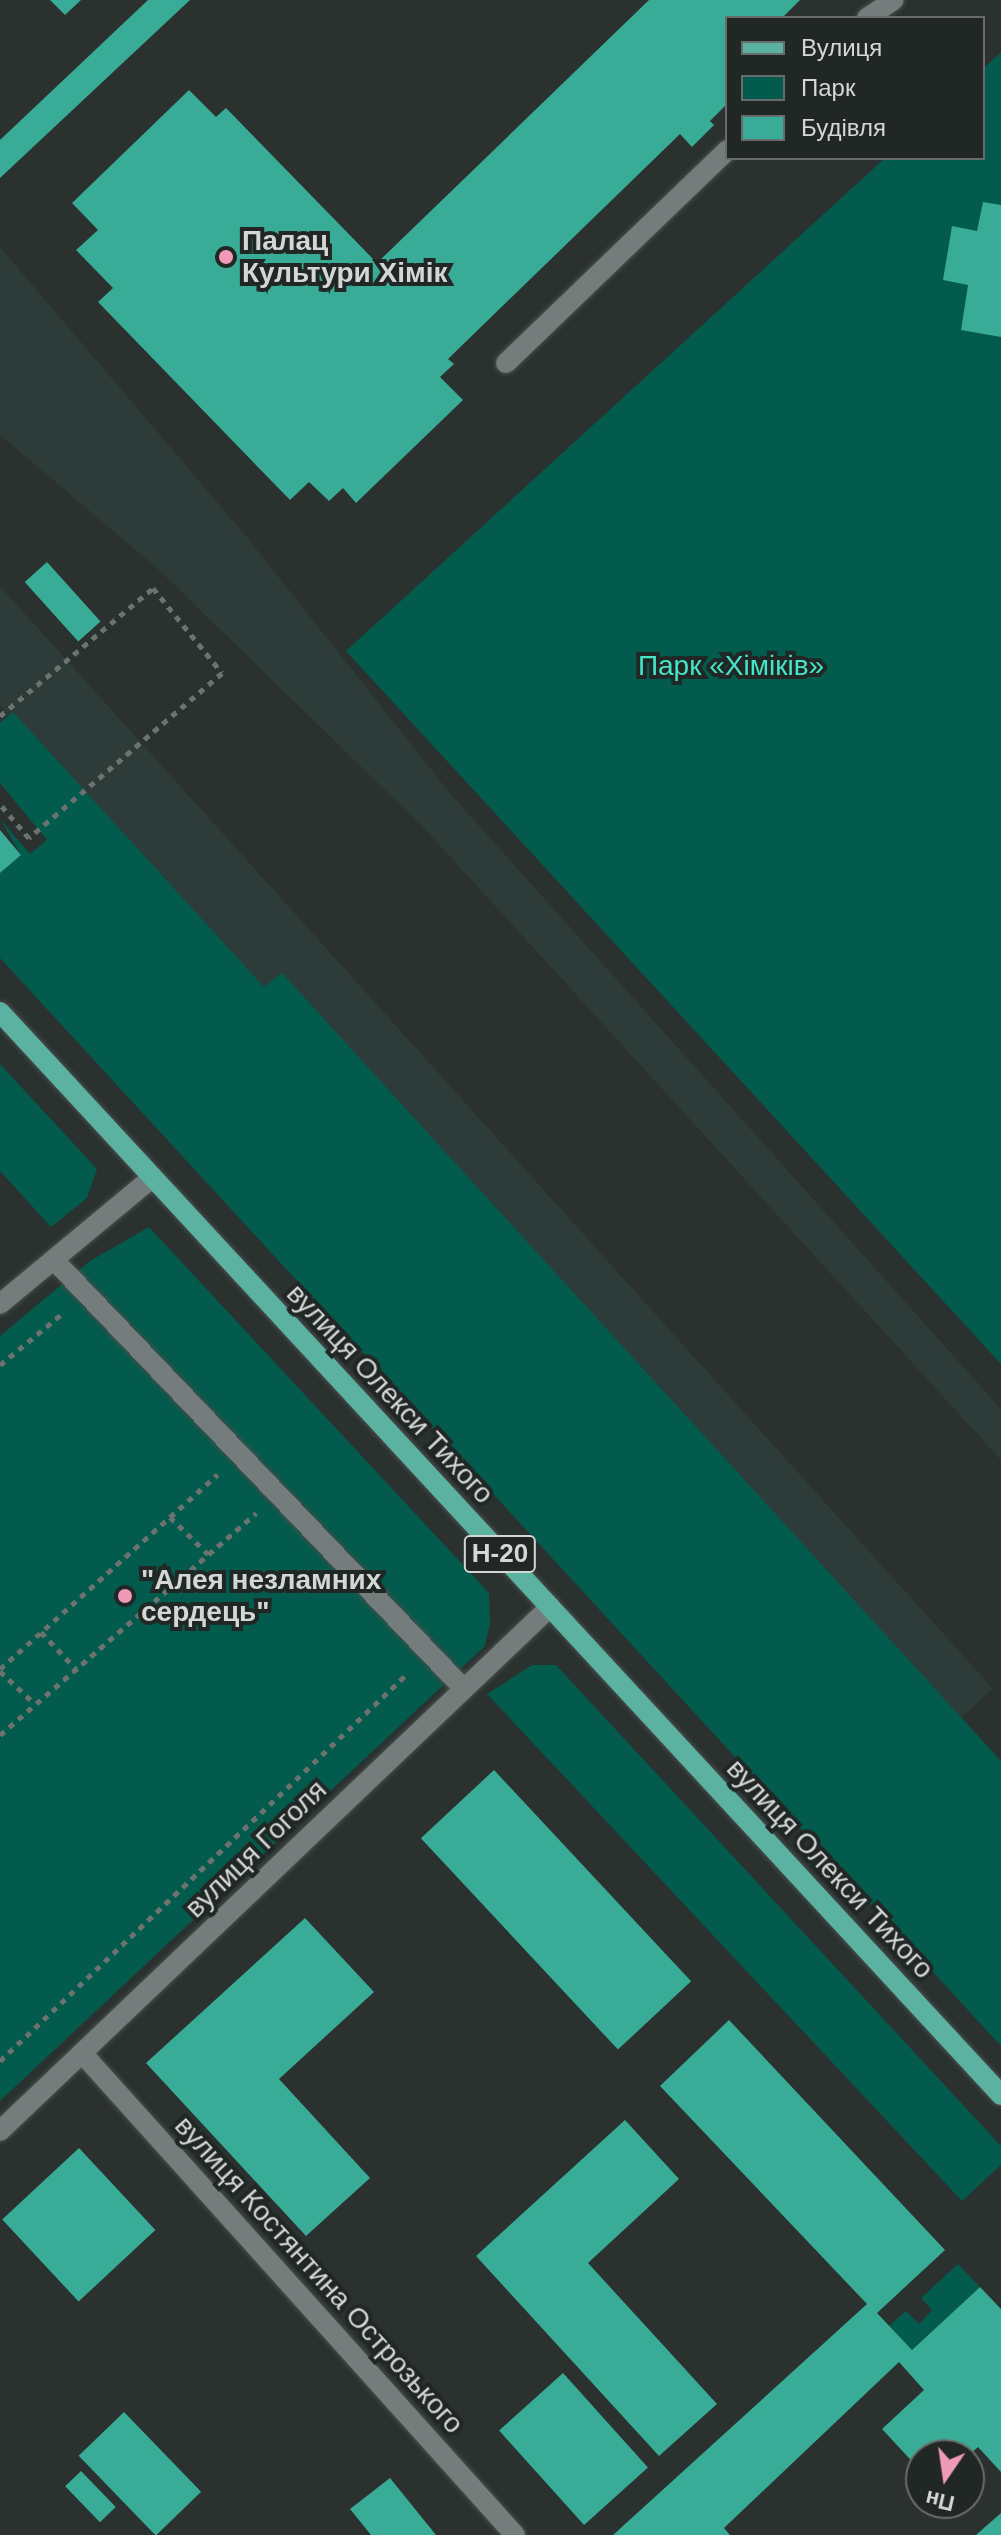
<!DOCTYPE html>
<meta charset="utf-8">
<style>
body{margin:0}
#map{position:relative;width:1001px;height:2535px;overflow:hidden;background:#2a312f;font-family:Helvetica,sans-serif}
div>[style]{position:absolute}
.built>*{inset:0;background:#2d3c38;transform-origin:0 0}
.green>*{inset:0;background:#035b4d}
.building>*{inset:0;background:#38ac96;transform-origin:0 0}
.path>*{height:5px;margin-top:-2.5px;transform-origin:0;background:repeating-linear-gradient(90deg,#6c7270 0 6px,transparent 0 12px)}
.roads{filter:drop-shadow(0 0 2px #484e4c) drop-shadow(0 0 2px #484e4c)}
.minor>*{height:20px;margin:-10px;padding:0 10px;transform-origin:10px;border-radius:10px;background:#747d7b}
.major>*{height:20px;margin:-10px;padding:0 10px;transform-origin:10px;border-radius:10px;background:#5bb2a1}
.dots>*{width:22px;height:22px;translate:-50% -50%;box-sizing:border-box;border:4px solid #202725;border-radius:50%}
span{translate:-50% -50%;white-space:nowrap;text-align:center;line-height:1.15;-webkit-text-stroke:8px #202725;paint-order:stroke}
.shield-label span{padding:2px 6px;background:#202725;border:2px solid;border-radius:6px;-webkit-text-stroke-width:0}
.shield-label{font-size:26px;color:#d3d7d6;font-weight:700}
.poi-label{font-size:28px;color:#d3d7d6;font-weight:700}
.left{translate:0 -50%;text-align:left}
.park-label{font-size:28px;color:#44e5c8}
.street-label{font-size:28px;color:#d3d7d6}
.legend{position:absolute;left:725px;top:16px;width:260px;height:144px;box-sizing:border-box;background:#202725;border:2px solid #686d6c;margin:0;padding:10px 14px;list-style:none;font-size:24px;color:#d3d7d6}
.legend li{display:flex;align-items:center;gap:16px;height:40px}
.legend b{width:40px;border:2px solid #686d6c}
.north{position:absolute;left:905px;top:2439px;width:80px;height:80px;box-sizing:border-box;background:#202725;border:2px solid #686d6c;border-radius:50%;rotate:193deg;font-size:22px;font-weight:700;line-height:32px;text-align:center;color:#d3d7d6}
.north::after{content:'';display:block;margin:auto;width:28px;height:36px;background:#ef9ab7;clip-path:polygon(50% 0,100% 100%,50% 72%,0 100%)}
</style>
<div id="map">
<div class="built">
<i style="clip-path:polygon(0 247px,246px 536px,449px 792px,1001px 1409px,1001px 1460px,423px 827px,158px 569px,0 435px)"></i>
<i style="left:0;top:586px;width:1484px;height:80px;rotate:48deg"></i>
</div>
<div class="green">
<i style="clip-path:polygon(1001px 52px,1001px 1364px,346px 651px,885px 158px,983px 158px,983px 69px)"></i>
<i style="clip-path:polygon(13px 712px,264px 987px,282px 973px,1001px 1761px,1001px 2046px,0 958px,0 873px,21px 855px,0 819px,30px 854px,47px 840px,0 783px,0 723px)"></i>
<i style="clip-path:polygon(0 1064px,97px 1169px,87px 1198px,51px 1227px,0 1171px)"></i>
<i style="clip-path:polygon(149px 1227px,489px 1593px,490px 1623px,485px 1646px,0 2101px,0 1336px,90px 1261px)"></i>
<i style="clip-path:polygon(532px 1665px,556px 1665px,1001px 2146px,1001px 2165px,962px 2201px,487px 1694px)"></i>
<i style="clip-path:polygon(958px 2264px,980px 2287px,912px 2350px,889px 2326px,906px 2311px,919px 2324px,932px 2310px,921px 2298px)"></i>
</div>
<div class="building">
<i style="clip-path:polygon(50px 0,81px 0,65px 15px)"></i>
<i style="clip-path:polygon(148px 0,190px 0,0 178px,0 140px)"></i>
<i style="clip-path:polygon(649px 0,800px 0,782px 18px,727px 18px,727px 104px,710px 121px,714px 125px,692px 147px,680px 134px,448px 359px,454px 364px,440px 377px,463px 400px,356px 503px,343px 488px,329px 501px,309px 482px,290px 500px,98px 302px,113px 288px,76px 250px,98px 230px,72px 203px,189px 90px,216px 117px,226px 108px,377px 263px)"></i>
<i style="clip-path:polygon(983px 202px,1001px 205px,1001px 337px,961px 330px,968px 285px,943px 280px,952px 226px,977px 231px)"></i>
<i style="left:47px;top:562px;width:80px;height:30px;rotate:48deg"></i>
<i style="clip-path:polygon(0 830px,21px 855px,0 873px)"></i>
<i style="left:494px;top:1770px;width:289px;height:100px;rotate:47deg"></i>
<i style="clip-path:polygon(305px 1918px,374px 1992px,279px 2079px,370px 2178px,306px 2236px,146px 2063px)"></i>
<i style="clip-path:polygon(729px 2020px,945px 2250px,877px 2313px,912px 2350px,980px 2287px,1001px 2309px,1001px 2472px,978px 2447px,969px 2455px,921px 2455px,921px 2471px,882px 2429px,924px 2390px,899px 2362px,724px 2528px,730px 2535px,613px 2535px,867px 2304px,660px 2086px)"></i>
<i style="clip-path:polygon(625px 2120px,679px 2179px,588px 2263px,717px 2404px,659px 2456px,476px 2256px)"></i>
<i style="left:79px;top:2148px;width:112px;height:105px;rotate:47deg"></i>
<i style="left:563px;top:2373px;width:127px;height:86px;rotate:48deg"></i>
<i style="left:124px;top:2412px;width:111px;height:63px;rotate:46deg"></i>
<i style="left:81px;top:2471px;width:50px;height:22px;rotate:46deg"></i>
<i style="clip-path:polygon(390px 2478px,436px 2535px,371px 2535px,350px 2509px)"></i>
<i style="clip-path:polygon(1001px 2513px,1001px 2535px,976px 2535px)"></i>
</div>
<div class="path">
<i style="left:0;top:716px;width:199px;rotate:-39.9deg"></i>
<i style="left:153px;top:588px;width:109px;rotate:50.9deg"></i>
<i style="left:222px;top:673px;width:254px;rotate:139.5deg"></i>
<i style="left:29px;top:838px;width:45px;rotate:-130.5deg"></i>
<i style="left:0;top:1365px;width:83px;rotate:-39.6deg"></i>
<i style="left:170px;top:1517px;width:53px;rotate:44.2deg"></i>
<i style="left:41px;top:1632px;width:51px;rotate:46.6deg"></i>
<i style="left:0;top:1669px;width:292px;rotate:-41.8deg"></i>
<i style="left:0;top:1671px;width:48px;rotate:43.3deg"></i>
<i style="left:0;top:1735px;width:339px;rotate:-40.9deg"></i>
<i style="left:0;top:2061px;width:563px;rotate:-43.56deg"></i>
</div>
<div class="roads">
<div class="minor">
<i style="left:867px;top:18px;width:32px;rotate:-34deg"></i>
<i style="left:506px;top:363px;width:307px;rotate:-43.9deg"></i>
<i style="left:54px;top:1260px;width:593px;rotate:46.3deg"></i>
<i style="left:0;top:1304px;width:197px;rotate:-39.7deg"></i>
<i style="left:82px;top:2053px;width:648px;rotate:48.07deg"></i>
<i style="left:0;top:2131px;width:760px;rotate:-43.61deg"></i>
</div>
<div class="major">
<i style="left:0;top:1012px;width:1475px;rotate:47.25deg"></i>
</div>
</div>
<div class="dots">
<i style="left:226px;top:257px;background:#ef9ab7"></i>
<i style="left:125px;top:1596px;background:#ef9ab7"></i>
</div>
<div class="shield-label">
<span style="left:500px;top:1554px">Н-20</span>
</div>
<div class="poi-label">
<span class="left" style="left:242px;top:257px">Палац<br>Культури Хімік</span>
<span class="left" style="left:141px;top:1596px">"Алея незламних<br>сердець"</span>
</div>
<div class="park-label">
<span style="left:731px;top:666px">Парк «Хіміків»</span>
</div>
<div class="street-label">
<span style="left:390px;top:1394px;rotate:47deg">вулиця Олекси Тихого</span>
<span style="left:256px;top:1849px;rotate:-44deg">вулиця Гоголя</span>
<span style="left:830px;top:1869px;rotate:47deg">вулиця Олекси Тихого</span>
<span style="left:319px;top:2275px;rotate:48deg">вулиця Костянтина Острозького</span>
</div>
<ul class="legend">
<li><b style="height:10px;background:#5bb2a1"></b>Вулиця</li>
<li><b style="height:22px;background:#035b4d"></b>Парк</li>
<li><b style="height:22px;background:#38ac96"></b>Будівля</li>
</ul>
<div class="north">Пн</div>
</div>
